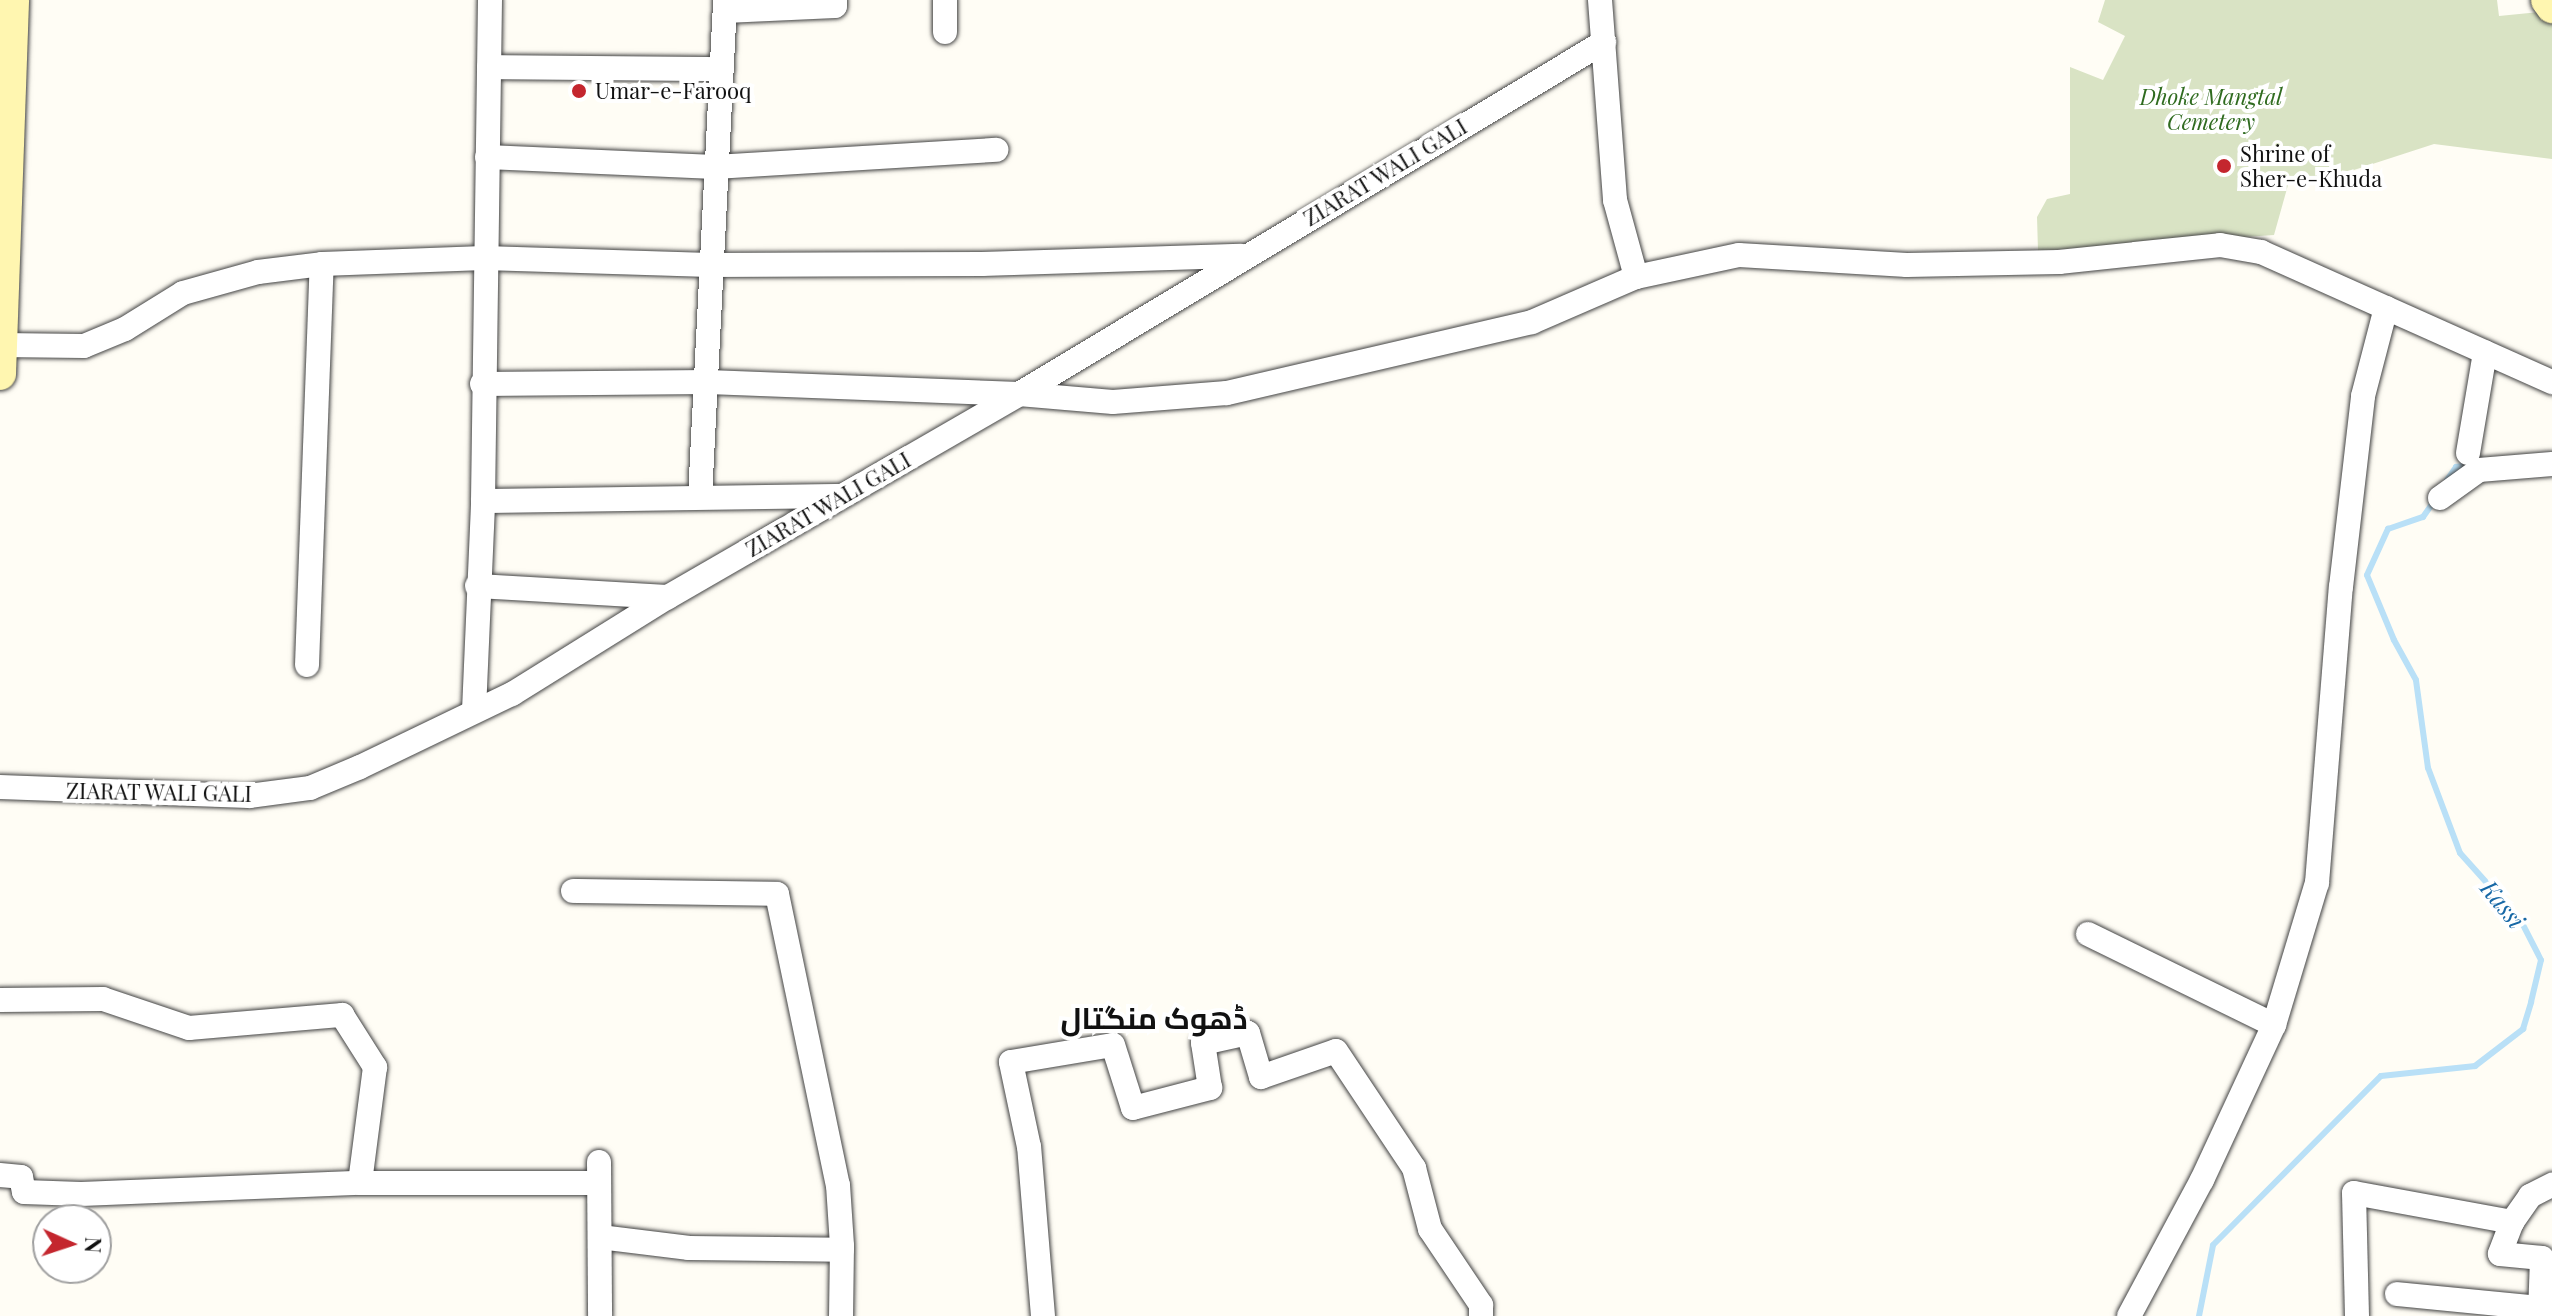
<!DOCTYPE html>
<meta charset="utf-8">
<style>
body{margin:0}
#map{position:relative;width:2552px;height:1316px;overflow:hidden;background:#fffdf5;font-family:"Playfair Display",Cairo,serif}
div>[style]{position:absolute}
.cemetery>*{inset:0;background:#d9e3c4}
.stream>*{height:6px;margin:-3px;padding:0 3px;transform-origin:3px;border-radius:3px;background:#b9e0f7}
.roads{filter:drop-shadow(0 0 2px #444) drop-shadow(0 0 2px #444)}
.street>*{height:24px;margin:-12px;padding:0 12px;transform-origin:12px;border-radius:12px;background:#fff}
.secondary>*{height:32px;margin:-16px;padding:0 16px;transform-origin:16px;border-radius:16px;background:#fff6b0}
.dots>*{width:22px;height:22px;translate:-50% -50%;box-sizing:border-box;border:4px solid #fff;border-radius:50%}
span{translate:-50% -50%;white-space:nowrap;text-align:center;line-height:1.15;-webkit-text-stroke:8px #fff;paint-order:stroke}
.poi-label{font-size:22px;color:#111}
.left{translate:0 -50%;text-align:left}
.park-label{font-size:22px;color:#2f6b1f;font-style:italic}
.street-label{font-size:22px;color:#111}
.water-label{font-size:24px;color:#1768a6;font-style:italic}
.district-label{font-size:30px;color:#111;font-weight:700}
.north{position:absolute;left:32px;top:1204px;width:80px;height:80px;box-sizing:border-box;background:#fff;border:2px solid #a0a0a0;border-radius:50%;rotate:93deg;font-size:22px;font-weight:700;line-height:32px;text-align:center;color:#111}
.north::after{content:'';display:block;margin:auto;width:28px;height:36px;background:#c4262e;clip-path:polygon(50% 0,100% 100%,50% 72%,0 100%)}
</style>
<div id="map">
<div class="cemetery">
<i style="clip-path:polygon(2105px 0,2497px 0,2499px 16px,2549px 11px,2552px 15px,2552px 159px,2434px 144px,2317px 182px,2288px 185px,2274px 235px,2038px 251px,2037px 217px,2047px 199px,2070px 194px,2070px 67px,2103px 80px,2125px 36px,2098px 22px)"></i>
</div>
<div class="stream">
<i style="left:2447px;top:480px;width:16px;rotate:-55deg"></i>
<i style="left:2456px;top:467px;width:13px;rotate:-9deg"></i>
<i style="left:2199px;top:1316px;width:72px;rotate:-78.8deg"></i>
<i style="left:2213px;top:1245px;width:238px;rotate:-45.2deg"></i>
<i style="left:2381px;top:1076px;width:95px;rotate:-6.1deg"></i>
<i style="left:2475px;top:1066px;width:61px;rotate:-37.6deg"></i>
<i style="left:2523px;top:1029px;width:28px;rotate:-73deg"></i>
<i style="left:2531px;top:1002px;width:43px;rotate:-76.6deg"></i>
<i style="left:2541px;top:960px;width:44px;rotate:-117.1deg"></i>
<i style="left:2521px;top:921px;width:91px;rotate:-131.9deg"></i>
<i style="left:2460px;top:853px;width:91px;rotate:-110.6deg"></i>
<i style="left:2428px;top:768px;width:89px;rotate:-97.8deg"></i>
<i style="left:2416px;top:680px;width:46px;rotate:-118.8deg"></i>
<i style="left:2394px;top:640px;width:70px;rotate:-112.6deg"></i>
<i style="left:2367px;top:575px;width:51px;rotate:-65.5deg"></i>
<i style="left:2388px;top:529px;width:37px;rotate:-19deg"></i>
<i style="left:2423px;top:517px;width:21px;rotate:-55deg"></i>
</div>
<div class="roads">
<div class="street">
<i style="left:945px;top:0;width:32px;rotate:90deg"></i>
<i style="left:1600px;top:0;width:201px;rotate:85.7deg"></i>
<i style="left:1615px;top:200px;width:80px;rotate:74.7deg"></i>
<i style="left:1636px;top:277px;width:105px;rotate:-12.1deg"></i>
<i style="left:1739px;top:255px;width:168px;rotate:3.4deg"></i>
<i style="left:1907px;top:265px;width:152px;rotate:-1.1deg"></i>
<i style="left:2059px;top:262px;width:162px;rotate:-6deg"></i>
<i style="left:2220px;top:245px;width:42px;rotate:9.7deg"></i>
<i style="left:2261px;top:252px;width:319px;rotate:24.1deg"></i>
<i style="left:725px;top:11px;width:110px;rotate:-2.6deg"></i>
<i style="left:835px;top:6px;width:6px;rotate:-90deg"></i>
<i style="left:489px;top:67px;width:232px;rotate:0.5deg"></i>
<i style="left:487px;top:157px;width:228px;rotate:2.5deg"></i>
<i style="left:715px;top:167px;width:282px;rotate:-3.5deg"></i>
<i style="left:1px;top:345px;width:83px;rotate:0.7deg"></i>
<i style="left:84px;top:346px;width:44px;rotate:-22.5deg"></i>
<i style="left:125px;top:329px;width:68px;rotate:-31.8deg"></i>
<i style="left:183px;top:293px;width:78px;rotate:-15.6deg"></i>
<i style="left:258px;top:272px;width:64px;rotate:-7.1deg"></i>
<i style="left:322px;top:264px;width:162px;rotate:-2.1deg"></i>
<i style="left:484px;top:258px;width:226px;rotate:1.8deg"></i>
<i style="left:710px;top:265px;width:272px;rotate:-0.2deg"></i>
<i style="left:982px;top:264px;width:259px;rotate:-1.8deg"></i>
<i style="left:482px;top:384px;width:226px;rotate:-0.5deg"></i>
<i style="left:708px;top:382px;width:311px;rotate:2.2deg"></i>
<i style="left:1019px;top:394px;width:94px;rotate:4.9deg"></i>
<i style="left:1113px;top:402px;width:114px;rotate:-4.5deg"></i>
<i style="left:1227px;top:393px;width:313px;rotate:-13.1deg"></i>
<i style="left:1532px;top:322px;width:113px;rotate:-23.4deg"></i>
<i style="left:2468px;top:453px;width:102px;rotate:-80.4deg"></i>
<i style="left:700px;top:497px;width:498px;rotate:-87.1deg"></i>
<i style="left:2440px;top:498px;width:48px;rotate:-35.7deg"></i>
<i style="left:2479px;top:470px;width:73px;rotate:-4.7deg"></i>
<i style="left:483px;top:501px;width:357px;rotate:-0.8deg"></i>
<i style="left:477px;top:586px;width:191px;rotate:3.3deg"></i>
<i style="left:307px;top:665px;width:401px;rotate:-87.9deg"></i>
<i style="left:474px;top:711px;width:210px;rotate:-87.5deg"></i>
<i style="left:483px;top:501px;width:501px;rotate:-89.2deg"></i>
<i style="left:0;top:787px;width:249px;rotate:2.1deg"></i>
<i style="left:249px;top:796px;width:62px;rotate:-7.5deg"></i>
<i style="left:310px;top:788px;width:54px;rotate:-22.8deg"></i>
<i style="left:360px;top:767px;width:169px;rotate:-25.7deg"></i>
<i style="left:512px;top:694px;width:184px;rotate:-31.9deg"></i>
<i style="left:668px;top:597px;width:405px;rotate:-30deg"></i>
<i style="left:1019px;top:394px;width:683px;rotate:-31.04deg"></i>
<i style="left:573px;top:891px;width:204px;rotate:0.8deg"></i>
<i style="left:777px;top:894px;width:297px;rotate:78.2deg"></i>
<i style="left:838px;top:1185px;width:61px;rotate:86.2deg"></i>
<i style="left:842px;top:1246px;width:70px;rotate:90.8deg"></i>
<i style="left:2088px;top:934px;width:207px;rotate:26.1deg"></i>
<i style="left:0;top:1000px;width:103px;rotate:-0.6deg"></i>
<i style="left:103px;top:999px;width:91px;rotate:18.6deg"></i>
<i style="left:189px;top:1028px;width:154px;rotate:-4.9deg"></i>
<i style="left:342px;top:1015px;width:62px;rotate:57.6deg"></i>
<i style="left:375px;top:1067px;width:117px;rotate:97.4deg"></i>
<i style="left:599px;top:1162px;width:154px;rotate:89.6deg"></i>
<i style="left:0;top:1175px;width:21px;rotate:5deg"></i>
<i style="left:21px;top:1177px;width:15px;rotate:79deg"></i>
<i style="left:24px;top:1192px;width:57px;rotate:2deg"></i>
<i style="left:81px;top:1194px;width:279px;rotate:-2.3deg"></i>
<i style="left:360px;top:1183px;width:239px"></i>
<i style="left:2512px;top:1222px;width:32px;rotate:-55deg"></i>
<i style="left:2530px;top:1196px;width:25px;rotate:-27deg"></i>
<i style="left:600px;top:1237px;width:90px;rotate:7deg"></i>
<i style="left:689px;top:1248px;width:153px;rotate:0.7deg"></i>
<i style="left:2397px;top:1294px;width:144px;rotate:5.6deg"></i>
<i style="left:1043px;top:1316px;width:170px;rotate:-94.7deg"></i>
<i style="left:1029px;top:1147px;width:87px;rotate:-102deg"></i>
<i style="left:1011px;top:1062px;width:103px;rotate:-9.5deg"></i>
<i style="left:1113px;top:1045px;width:66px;rotate:72.4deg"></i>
<i style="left:1133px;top:1108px;width:80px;rotate:-14.6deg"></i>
<i style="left:1210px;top:1088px;width:46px;rotate:-98.8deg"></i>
<i style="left:1203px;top:1043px;width:46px;rotate:-12.5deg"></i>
<i style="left:1248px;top:1033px;width:46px;rotate:73.5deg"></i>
<i style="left:1261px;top:1077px;width:79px;rotate:-19.1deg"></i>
<i style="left:1336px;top:1051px;width:141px;rotate:56.3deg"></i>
<i style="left:1414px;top:1168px;width:63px;rotate:75.3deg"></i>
<i style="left:1430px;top:1229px;width:92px;rotate:56.1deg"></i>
<i style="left:1481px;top:1305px;width:11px;rotate:90deg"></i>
<i style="left:2129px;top:1316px;width:154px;rotate:-61.8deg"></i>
<i style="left:2202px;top:1180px;width:171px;rotate:-65.1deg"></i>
<i style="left:2274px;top:1025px;width:148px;rotate:-73.2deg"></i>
<i style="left:2317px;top:883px;width:297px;rotate:-85.4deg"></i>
<i style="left:2341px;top:587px;width:192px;rotate:-83.4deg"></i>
<i style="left:2363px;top:396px;width:91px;rotate:-75.4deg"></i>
<i style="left:2357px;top:1316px;width:123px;rotate:-91.4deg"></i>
<i style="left:2354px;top:1193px;width:161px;rotate:10.4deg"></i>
<i style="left:2512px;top:1222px;width:34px;rotate:111deg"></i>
<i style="left:2500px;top:1254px;width:42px;rotate:5.4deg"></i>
<i style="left:2542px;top:1258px;width:58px;rotate:92deg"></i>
</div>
<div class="secondary">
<i style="left:2547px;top:0;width:9px;rotate:54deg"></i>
<i style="left:0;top:374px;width:374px;rotate:-88deg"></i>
</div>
</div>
<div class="dots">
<i style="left:579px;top:91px;background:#c4262e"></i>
<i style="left:2224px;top:166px;background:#c4262e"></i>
</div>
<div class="poi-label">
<span class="left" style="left:595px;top:91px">Umar-e-Farooq</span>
<span class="left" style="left:2240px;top:166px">Shrine of<br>Sher-e-Khuda</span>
</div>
<div class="park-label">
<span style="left:2211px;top:109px">Dhoke Mangtal<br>Cemetery</span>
</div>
<div class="street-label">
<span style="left:1385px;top:172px;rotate:-31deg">ZIARAT WALI GALI</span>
<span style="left:828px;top:504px;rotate:-30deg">ZIARAT WALI GALI</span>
<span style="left:159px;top:792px;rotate:1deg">ZIARAT WALI GALI</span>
</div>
<div class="water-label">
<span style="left:2503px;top:904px;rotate:51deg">Kassi</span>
</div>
<div class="district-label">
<span style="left:1154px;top:1017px">ڈھوک منگتال</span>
</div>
<div class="north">N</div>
</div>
